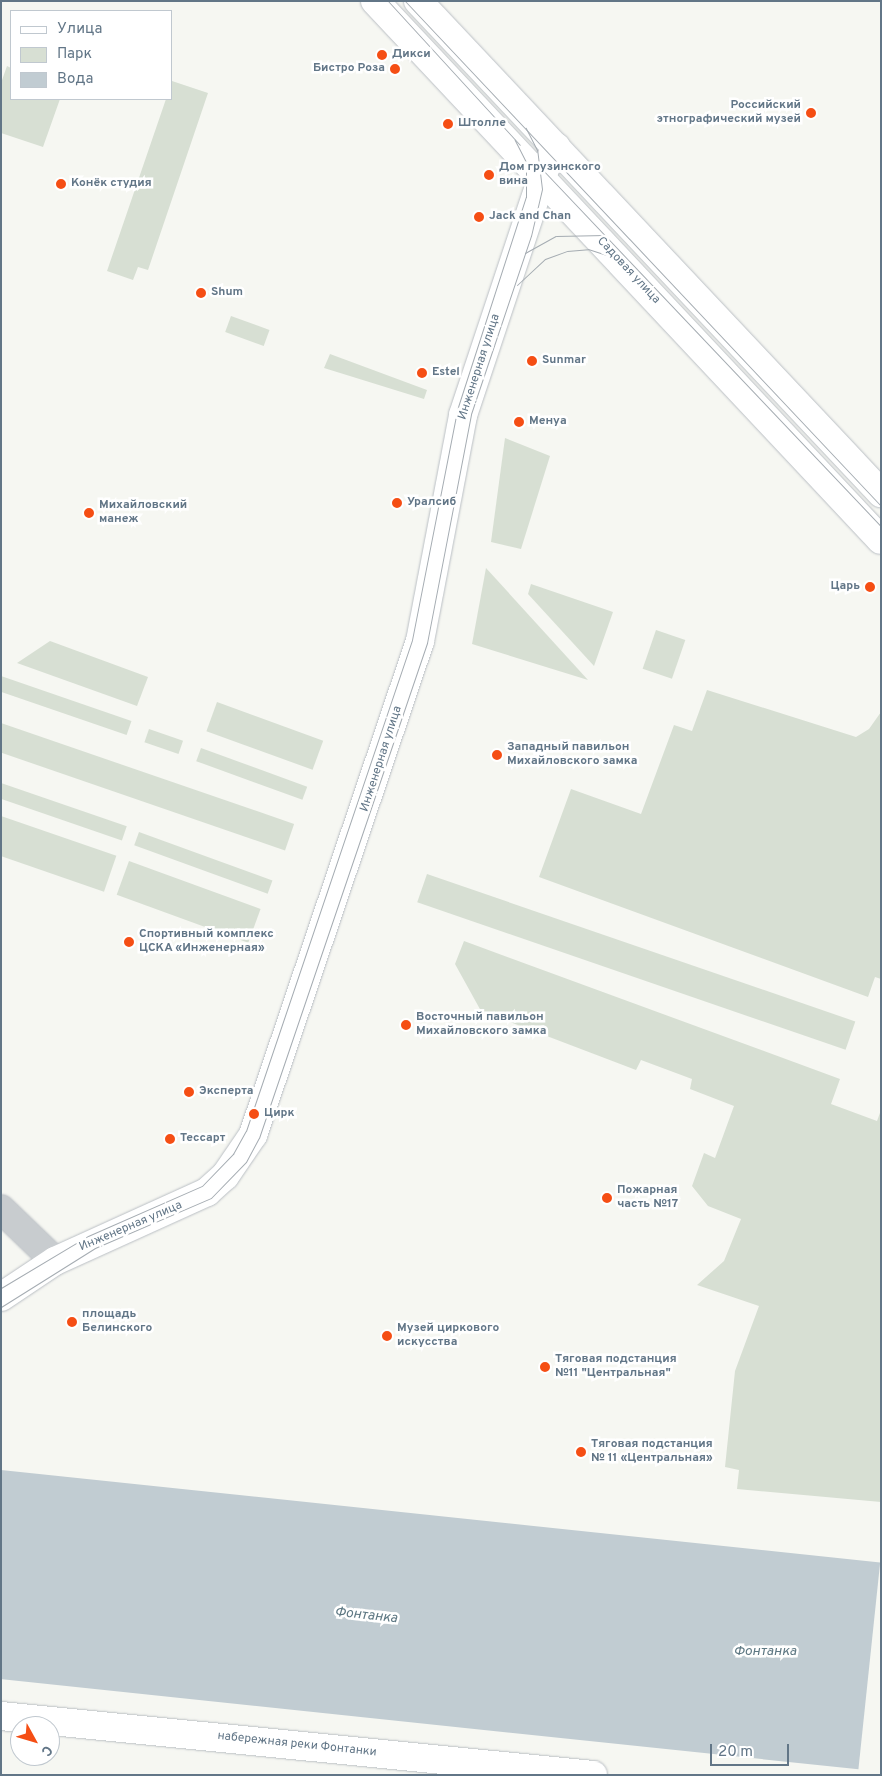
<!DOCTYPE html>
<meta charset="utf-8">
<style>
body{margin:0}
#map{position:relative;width:882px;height:1776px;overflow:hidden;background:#f6f7f2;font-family:Overpass,sans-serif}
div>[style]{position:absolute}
.green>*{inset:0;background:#d7dfd3;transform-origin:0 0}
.water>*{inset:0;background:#c1ccd2;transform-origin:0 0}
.roads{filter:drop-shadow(0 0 1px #babfc4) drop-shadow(0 0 1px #babfc4)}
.tertiary>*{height:28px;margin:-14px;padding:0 14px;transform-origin:14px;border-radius:14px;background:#c8cccf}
.secondary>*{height:28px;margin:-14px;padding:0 14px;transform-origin:14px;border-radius:14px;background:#fff}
.primary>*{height:28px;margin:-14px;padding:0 14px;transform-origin:14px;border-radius:14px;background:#fff}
.tram>*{height:1px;margin:-0.5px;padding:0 0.5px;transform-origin:0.5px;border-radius:0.5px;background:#a5acb2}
.dots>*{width:14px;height:14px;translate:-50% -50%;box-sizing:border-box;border:2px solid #fff;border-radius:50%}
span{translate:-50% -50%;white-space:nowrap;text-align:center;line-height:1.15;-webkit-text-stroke:5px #fff;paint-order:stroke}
.poi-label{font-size:12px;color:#627687;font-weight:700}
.left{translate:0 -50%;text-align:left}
.right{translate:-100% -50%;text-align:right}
.street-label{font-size:12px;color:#627687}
.water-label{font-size:14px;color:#5e7883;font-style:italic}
.frame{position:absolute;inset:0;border:2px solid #627687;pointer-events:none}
.legend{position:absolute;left:10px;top:10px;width:162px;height:90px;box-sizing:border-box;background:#fff;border:1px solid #c0c8cf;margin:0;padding:6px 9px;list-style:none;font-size:15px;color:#627687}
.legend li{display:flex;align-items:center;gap:10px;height:25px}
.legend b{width:25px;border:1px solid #c0c8cf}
.north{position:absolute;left:10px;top:1716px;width:50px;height:50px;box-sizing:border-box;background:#fff;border:1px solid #c0c8cf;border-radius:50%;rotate:129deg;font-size:14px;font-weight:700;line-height:20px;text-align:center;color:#627687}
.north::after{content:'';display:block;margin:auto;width:18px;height:22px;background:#f54e14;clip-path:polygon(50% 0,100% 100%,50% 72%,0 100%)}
.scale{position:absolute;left:710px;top:1744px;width:79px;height:22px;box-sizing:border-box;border:2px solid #627687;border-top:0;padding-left:6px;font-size:15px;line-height:18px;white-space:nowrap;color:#627687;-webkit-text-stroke:4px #fff;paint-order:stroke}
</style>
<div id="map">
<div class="green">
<i style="clip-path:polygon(7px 66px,11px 68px,11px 99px,60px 99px,43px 147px,1px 133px,1px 83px)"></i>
<i style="clip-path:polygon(172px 81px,208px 93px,148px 270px,138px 267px,133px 280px,107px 271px,166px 99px,171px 99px)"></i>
<i style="left:231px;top:316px;width:41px;height:17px;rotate:20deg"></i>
<i style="clip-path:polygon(330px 354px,427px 390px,424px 399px,324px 368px)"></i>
<i style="clip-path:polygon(505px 438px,550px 456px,521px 549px,491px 542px)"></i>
<i style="clip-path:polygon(486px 568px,588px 680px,472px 644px)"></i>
<i style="clip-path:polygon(531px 584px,613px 612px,594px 666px,528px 594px)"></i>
<i style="left:656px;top:630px;width:31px;height:41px;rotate:19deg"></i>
<i style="clip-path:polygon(50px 641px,148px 677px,137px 706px,17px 663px)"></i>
<i style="left:1px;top:676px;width:138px;height:15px;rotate:19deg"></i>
<i style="clip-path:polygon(707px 690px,856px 737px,869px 729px,881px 712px,881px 979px,875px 977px,868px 997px,539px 877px,571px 789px,641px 814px,674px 725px,692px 731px)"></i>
<i style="left:217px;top:702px;width:113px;height:31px;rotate:20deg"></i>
<i style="left:1px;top:723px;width:310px;height:28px;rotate:19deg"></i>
<i style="left:149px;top:729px;width:36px;height:14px;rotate:19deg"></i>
<i style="left:201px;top:748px;width:113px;height:14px;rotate:20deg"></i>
<i style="left:1px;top:783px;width:133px;height:15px;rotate:19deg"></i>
<i style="left:1px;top:816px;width:122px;height:38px;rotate:19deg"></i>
<i style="left:139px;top:832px;width:142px;height:14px;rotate:20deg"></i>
<i style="left:129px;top:861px;width:140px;height:36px;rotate:20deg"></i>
<i style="left:427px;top:874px;width:453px;height:30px;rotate:19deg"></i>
<i style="clip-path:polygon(464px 941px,840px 1079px,831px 1104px,877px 1121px,881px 1110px,881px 1502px,737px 1489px,739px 1470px,725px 1467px,735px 1371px,759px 1306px,697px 1285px,724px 1261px,741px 1219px,708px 1206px,692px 1186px,704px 1153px,715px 1158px,734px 1106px,690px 1089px,692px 1079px,641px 1060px,636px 1070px,481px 1011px,455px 964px)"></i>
</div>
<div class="water">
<i style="left:1px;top:1470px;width:884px;height:208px;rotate:6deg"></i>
</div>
<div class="roads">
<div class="tertiary">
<i style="left:1px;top:1209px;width:75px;rotate:43.9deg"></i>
</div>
<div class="secondary">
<i style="left:1px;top:1297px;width:65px;rotate:-33.7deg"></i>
<i style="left:55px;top:1261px;width:167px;rotate:-24.4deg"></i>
<i style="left:207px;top:1192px;width:24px;rotate:-42deg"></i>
<i style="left:225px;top:1176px;width:50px;rotate:-55.7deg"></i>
<i style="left:253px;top:1135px;width:521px;rotate:-71.32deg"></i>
<i style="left:420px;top:641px;width:230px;rotate:-79.2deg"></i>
<i style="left:463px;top:415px;width:257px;rotate:-71.6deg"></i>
<i style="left:544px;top:171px;width:27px;rotate:-63deg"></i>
<i style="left:1px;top:1716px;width:595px;rotate:5.69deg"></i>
</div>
<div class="primary">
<i style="left:375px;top:1px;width:739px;rotate:46.81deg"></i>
<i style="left:418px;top:1px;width:676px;rotate:46.74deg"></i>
</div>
</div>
<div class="tram">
<i style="left:388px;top:1px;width:195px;rotate:47.5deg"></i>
<i style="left:405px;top:1px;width:694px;rotate:46.69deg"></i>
<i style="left:540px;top:167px;width:495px;rotate:46.5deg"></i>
<i style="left:525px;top:253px;width:35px;rotate:-29deg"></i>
<i style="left:556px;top:236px;width:49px;rotate:-1.2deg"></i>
<i style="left:517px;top:285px;width:38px;rotate:-43deg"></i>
<i style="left:545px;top:259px;width:23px;rotate:-20deg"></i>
<i style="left:567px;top:251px;width:21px;rotate:-5deg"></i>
<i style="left:588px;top:249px;width:40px;rotate:18deg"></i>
<i style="left:1px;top:1288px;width:101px;rotate:-30.9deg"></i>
<i style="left:88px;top:1236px;width:124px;rotate:-23.7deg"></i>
<i style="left:202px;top:1186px;width:45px;rotate:-45.9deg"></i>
<i style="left:233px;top:1154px;width:26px;rotate:-61deg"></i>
<i style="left:246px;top:1131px;width:518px;rotate:-71.32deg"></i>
<i style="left:412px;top:640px;width:234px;rotate:-78.9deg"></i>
<i style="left:457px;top:410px;width:224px;rotate:-72.1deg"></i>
<i style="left:526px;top:197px;width:35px;rotate:-90deg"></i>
<i style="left:526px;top:162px;width:25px;rotate:-117deg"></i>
<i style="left:1px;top:1307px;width:111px;rotate:-32.1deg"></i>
<i style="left:95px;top:1248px;width:126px;rotate:-23.3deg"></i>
<i style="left:211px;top:1198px;width:50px;rotate:-45.8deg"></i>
<i style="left:246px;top:1162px;width:27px;rotate:-62deg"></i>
<i style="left:259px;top:1138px;width:523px;rotate:-71.25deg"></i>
<i style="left:427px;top:643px;width:233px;rotate:-79.1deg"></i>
<i style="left:471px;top:414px;width:188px;rotate:-71.4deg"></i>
<i style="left:531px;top:236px;width:48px;rotate:-76.8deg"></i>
<i style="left:542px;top:189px;width:39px;rotate:-97deg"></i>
<i style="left:537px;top:150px;width:25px;rotate:-117deg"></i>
</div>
<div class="dots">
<i style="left:382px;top:55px;background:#f54e14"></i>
<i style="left:395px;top:69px;background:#f54e14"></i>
<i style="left:811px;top:113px;background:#f54e14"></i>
<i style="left:448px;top:124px;background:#f54e14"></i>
<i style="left:489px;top:175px;background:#f54e14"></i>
<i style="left:61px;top:184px;background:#f54e14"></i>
<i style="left:479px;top:217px;background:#f54e14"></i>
<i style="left:201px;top:293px;background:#f54e14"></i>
<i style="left:532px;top:361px;background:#f54e14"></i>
<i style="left:422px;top:373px;background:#f54e14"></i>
<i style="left:519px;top:422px;background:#f54e14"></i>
<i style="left:397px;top:503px;background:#f54e14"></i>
<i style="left:89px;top:513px;background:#f54e14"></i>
<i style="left:870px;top:587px;background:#f54e14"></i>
<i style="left:497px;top:755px;background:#f54e14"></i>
<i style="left:129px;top:942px;background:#f54e14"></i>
<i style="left:406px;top:1025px;background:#f54e14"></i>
<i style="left:189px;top:1092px;background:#f54e14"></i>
<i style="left:254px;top:1114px;background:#f54e14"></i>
<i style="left:170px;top:1139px;background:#f54e14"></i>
<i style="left:607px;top:1198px;background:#f54e14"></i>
<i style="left:72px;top:1322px;background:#f54e14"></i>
<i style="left:387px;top:1336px;background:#f54e14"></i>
<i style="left:545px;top:1367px;background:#f54e14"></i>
<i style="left:581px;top:1452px;background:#f54e14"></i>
</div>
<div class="poi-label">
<span class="left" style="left:392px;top:55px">Дикси</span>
<span class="right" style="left:385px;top:69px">Бистро Роза</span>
<span class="right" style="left:801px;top:113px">Российский<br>этнографический музей</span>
<span class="left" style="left:458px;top:124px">Штолле</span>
<span class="left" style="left:499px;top:175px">Дом грузинского<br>вина</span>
<span class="left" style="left:71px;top:184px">Конёк студия</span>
<span class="left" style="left:489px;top:217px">Jack and Chan</span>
<span class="left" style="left:211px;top:293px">Shum</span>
<span class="left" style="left:542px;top:361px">Sunmar</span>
<span class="left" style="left:432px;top:373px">Estel</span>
<span class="left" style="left:529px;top:422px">Менуа</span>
<span class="left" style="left:407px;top:503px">Уралсиб</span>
<span class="left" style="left:99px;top:513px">Михайловский<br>манеж</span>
<span class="right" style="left:860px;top:587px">Царь</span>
<span class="left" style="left:507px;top:755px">Западный павильон<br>Михайловского замка</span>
<span class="left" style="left:139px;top:942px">Спортивный комплекс<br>ЦСКА «Инженерная»</span>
<span class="left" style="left:416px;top:1025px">Восточный павильон<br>Михайловского замка</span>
<span class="left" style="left:199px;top:1092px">Эксперта</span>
<span class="left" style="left:264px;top:1114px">Цирк</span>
<span class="left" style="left:180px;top:1139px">Тессарт</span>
<span class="left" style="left:617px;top:1198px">Пожарная<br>часть №17</span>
<span class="left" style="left:82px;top:1322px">площадь<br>Белинского</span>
<span class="left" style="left:397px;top:1336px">Музей циркового<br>искусства</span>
<span class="left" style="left:555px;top:1367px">Тяговая подстанция<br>№11 "Центральная"</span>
<span class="left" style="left:591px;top:1452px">Тяговая подстанция<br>№ 11 «Центральная»</span>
</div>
<div class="street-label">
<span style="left:628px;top:271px;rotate:47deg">Садовая улица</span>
<span style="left:480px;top:367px;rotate:-72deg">Инженерная улица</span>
<span style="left:382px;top:759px;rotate:-72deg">Инженерная улица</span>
<span style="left:131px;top:1227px;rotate:-23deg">Инженерная улица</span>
<span style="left:297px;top:1745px;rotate:6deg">набережная реки Фонтанки</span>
</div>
<div class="water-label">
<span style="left:366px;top:1616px;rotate:6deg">Фонтанка</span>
<span style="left:765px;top:1652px">Фонтанка</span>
</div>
<div class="frame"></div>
<ul class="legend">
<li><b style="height:6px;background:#fff"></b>Улица</li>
<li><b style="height:14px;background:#d7dfd3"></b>Парк</li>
<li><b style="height:14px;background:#c1ccd2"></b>Вода</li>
</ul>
<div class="north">С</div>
<div class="scale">20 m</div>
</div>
